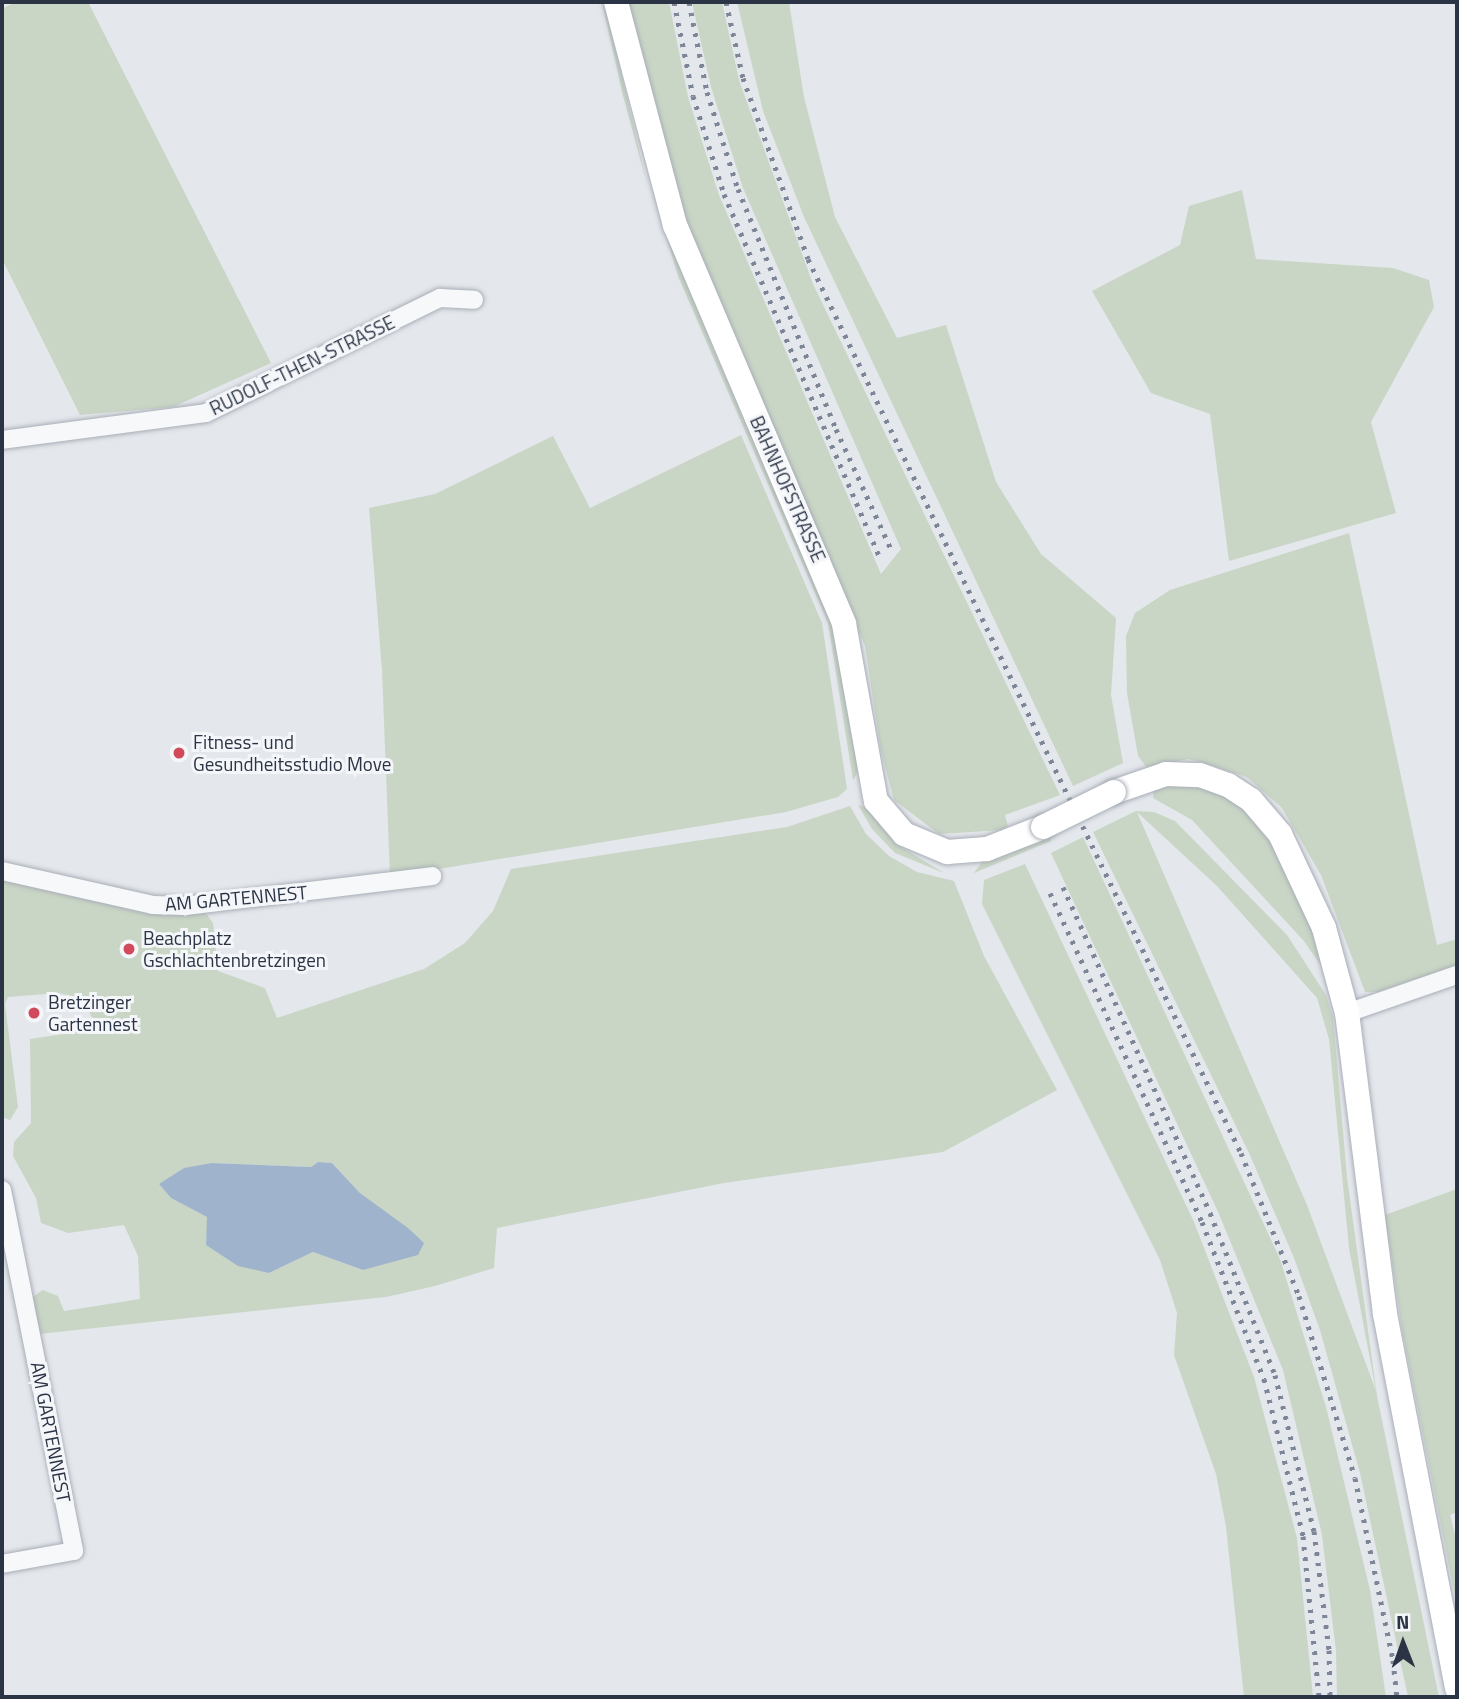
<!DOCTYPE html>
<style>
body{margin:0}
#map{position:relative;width:1459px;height:1699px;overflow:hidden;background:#e4e7ec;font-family:"Titillium Web",sans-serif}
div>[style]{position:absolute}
.green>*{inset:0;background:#c9d6c5}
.water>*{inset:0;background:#9fb4cc}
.roads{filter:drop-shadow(0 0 2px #a9aeb7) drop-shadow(0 0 2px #a9aeb7)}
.minor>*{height:18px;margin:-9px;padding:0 9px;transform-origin:9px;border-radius:9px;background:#f7f8fa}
.secondary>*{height:24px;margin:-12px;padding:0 12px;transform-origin:12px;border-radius:12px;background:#fff}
.rail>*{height:5px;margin-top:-2.5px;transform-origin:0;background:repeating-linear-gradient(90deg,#7d8696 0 3.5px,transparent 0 10.5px)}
.bridges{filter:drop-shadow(0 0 2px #a9aeb7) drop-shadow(0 0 2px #a9aeb7)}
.secondary-bridge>*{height:24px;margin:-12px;padding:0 12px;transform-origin:12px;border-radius:12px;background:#fff}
.dots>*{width:19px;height:19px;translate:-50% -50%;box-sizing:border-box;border:4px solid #f4f6f9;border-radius:50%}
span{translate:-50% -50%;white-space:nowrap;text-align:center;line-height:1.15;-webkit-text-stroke:6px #f4f6f9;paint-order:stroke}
.street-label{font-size:19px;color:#2b3445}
.poi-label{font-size:19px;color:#2b3445}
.left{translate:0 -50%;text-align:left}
.frame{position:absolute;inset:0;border:4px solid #2b3445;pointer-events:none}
.north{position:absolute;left:1368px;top:1608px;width:70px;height:70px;-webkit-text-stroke:5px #f4f6f9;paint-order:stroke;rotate:359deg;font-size:19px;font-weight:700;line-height:28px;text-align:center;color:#2b3445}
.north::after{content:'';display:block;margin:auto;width:24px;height:32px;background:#2b3445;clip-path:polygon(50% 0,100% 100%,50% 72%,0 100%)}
</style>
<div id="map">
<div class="green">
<i style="clip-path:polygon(15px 2px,88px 2px,271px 363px,173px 407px,80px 415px,2px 259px,2px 9px)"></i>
<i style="clip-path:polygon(602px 2px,605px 2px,647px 184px,622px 92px)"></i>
<i style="clip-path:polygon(626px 2px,669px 2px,688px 97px,719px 195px,881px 574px,901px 549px,743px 188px,711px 87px,692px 2px,722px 2px,739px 80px,813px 284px,1060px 795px,1005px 815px,1008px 826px,1002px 830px,939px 834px,894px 800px,881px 751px,865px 646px,669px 181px)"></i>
<i style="clip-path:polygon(737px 2px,789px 2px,804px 97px,835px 217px,897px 338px,946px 325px,996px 482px,1041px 554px,1116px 618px,1111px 695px,1123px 763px,1073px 786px,804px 217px,763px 111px)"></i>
<i style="clip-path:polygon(1242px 190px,1256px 259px,1393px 268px,1429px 280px,1434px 307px,1371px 422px,1396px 513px,1229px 561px,1210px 414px,1151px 393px,1092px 291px,1180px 245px,1189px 206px)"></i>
<i style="clip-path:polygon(653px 191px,713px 348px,821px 591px,840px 653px,858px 772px,853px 780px,828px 623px,678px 276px)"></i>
<i style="clip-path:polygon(741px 435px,822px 623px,847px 789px,838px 797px,786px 812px,390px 877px,382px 670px,369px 508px,435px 494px,553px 436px,590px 508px)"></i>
<i style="clip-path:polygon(1349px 533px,1437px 945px,1457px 939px,1457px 965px,1378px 992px,1365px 992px,1321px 875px,1282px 808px,1247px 777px,1210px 765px,1188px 759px,1147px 768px,1138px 756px,1127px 693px,1126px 636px,1135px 613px,1170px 590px)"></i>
<i style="clip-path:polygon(1177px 785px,1199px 786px,1231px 798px,1270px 834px,1306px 906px,1337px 1008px,1322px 967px,1303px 940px,1192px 820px,1153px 798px,1154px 787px)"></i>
<i style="clip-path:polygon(858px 805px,868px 808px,900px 846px,944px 873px,895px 853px,872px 829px)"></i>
<i style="clip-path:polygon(evenodd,850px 806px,866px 834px,889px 856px,917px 872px,954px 881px,984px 956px,1057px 1090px,943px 1152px,724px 1183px,497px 1228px,494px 1268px,435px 1286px,386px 1297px,39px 1334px,31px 1298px,43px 1290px,58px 1296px,64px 1311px,140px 1299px,138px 1256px,124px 1225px,68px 1233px,41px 1223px,36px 1198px,13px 1156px,14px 1142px,31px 1123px,30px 1039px,98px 1029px,82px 998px,58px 993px,8px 997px,5px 1004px,18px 1107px,10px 1120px,2px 1117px,2px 876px,150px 914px,205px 912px,213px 923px,218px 971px,265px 988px,277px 1018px,424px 969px,465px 943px,493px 911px,511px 869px,787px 827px,850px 806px,318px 1162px,332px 1163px,360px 1193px,423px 1243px,363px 1270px,313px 1252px,269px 1273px,206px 1245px,208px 1217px,171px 1198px,159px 1184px,212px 1163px,311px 1167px,318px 1162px)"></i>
<i style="clip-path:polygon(evenodd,1136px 811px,1154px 812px,1175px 821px,1287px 935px,1326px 995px,1333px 1017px,1347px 1177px,1377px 1396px,1439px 1697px,1408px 1697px,1360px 1473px,1320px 1330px,1294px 1258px,1249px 1153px,1093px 832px,1136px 811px,1137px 812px,1217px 886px,1317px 998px,1329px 1039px,1349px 1248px,1376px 1391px,1307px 1205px,1137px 812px)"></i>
<i style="clip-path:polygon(1049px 835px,1051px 841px,974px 873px,983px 860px)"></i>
<i style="clip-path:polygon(1083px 837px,1280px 1259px,1326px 1407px,1370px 1590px,1386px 1697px,1337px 1697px,1336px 1651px,1322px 1535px,1283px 1370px,1219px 1214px,1051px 853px)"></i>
<i style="clip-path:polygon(1025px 864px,1194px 1222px,1254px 1377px,1297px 1538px,1313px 1697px,1244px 1697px,1226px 1527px,1216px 1474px,1174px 1355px,1177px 1313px,1160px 1260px,982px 904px,984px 880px)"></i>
<i style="clip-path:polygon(1457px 1189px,1457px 1512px,1450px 1515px,1457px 1542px,1457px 1606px,1402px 1329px,1385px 1215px)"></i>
</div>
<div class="water">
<i style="clip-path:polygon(318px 1162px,332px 1163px,360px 1193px,408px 1228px,424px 1243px,418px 1255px,363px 1270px,313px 1252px,269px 1273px,238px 1266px,206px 1245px,207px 1217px,171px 1198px,159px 1184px,184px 1168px,212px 1163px,311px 1167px)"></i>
</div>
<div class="roads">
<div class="minor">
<i style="left:2px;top:440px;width:206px;rotate:-7.5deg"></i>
<i style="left:206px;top:413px;width:261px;rotate:-26.2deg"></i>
<i style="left:440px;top:298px;width:34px;rotate:3deg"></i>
<i style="left:2px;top:871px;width:155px;rotate:12.7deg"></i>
<i style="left:153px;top:905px;width:32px;rotate:2deg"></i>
<i style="left:185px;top:906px;width:249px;rotate:-6.9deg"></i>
<i style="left:1347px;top:1013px;width:116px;rotate:-19.1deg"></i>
<i style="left:2px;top:1190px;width:368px;rotate:78.7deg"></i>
<i style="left:74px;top:1551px;width:73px;rotate:169.8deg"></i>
</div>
<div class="secondary">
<i style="left:616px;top:2px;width:231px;rotate:75.2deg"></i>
<i style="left:675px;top:225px;width:433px;rotate:67deg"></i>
<i style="left:844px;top:624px;width:180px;rotate:79.8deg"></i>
<i style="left:876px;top:801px;width:43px;rotate:49.7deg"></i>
<i style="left:904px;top:834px;width:47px;rotate:22.7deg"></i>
<i style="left:947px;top:852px;width:40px;rotate:-4.3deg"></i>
<i style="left:987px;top:849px;width:60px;rotate:-21.4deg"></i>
<i style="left:1114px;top:792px;width:55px;rotate:-19.1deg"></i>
<i style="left:1166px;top:774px;width:34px;rotate:2deg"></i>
<i style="left:1200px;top:775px;width:30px;rotate:20deg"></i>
<i style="left:1228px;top:785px;width:27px;rotate:33deg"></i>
<i style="left:1251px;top:800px;width:45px;rotate:49.5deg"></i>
<i style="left:1280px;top:834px;width:104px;rotate:64.9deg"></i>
<i style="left:1324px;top:928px;width:88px;rotate:74.9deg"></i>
<i style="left:1347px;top:1013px;width:303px;rotate:82.8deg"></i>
<i style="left:1385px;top:1314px;width:381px;rotate:79.1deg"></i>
</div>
</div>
<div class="rail">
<i style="left:674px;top:2px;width:96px;rotate:78.6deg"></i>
<i style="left:693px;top:96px;width:103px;rotate:72.4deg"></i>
<i style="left:724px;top:194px;width:394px;rotate:66.8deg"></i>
<i style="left:689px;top:2px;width:92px;rotate:78.7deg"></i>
<i style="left:707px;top:92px;width:102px;rotate:72.3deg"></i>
<i style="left:738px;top:189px;width:259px;rotate:67.8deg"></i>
<i style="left:836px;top:429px;width:130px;rotate:65.4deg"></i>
<i style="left:726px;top:2px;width:78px;rotate:77.4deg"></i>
<i style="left:743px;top:78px;width:192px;rotate:70.2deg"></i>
<i style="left:808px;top:259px;width:993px;rotate:64.16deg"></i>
<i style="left:1241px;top:1153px;width:154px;rotate:67.9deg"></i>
<i style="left:1299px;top:1296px;width:190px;rotate:72.9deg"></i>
<i style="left:1355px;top:1478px;width:186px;rotate:78.2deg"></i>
<i style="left:1393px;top:1660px;width:37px;rotate:84deg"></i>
<i style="left:1063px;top:887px;width:358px;rotate:65.7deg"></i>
<i style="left:1210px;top:1213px;width:175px;rotate:68.1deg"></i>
<i style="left:1275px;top:1375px;width:161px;rotate:76deg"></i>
<i style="left:1314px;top:1531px;width:120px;rotate:82.8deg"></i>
<i style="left:1329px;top:1650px;width:47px;rotate:88.8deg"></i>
<i style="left:1050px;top:893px;width:362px;rotate:65.2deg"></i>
<i style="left:1202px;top:1222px;width:169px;rotate:68.5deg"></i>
<i style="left:1264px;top:1379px;width:162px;rotate:76deg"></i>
<i style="left:1303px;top:1536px;width:162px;rotate:84.3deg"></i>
</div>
<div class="bridges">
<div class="secondary-bridge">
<i style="left:1043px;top:827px;width:79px;rotate:-26.2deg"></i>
</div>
</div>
<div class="dots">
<i style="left:179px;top:753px;background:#d1495b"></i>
<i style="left:129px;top:949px;background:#d1495b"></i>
<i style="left:34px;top:1013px;background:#d1495b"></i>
</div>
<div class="street-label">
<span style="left:302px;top:365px;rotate:-26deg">RUDOLF-THEN-STRASSE</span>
<span style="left:788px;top:489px;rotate:66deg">BAHNHOFSTRASSE</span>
<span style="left:236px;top:898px;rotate:-5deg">AM GARTENNEST</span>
<span style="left:51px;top:1432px;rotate:79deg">AM GARTENNEST</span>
</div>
<div class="poi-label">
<span class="left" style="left:193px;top:753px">Fitness- und<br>Gesundheitsstudio Move</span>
<span class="left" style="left:143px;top:949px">Beachplatz<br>Gschlachtenbretzingen</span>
<span class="left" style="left:48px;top:1013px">Bretzinger<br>Gartennest</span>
</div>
<div class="frame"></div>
<div class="north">N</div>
</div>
